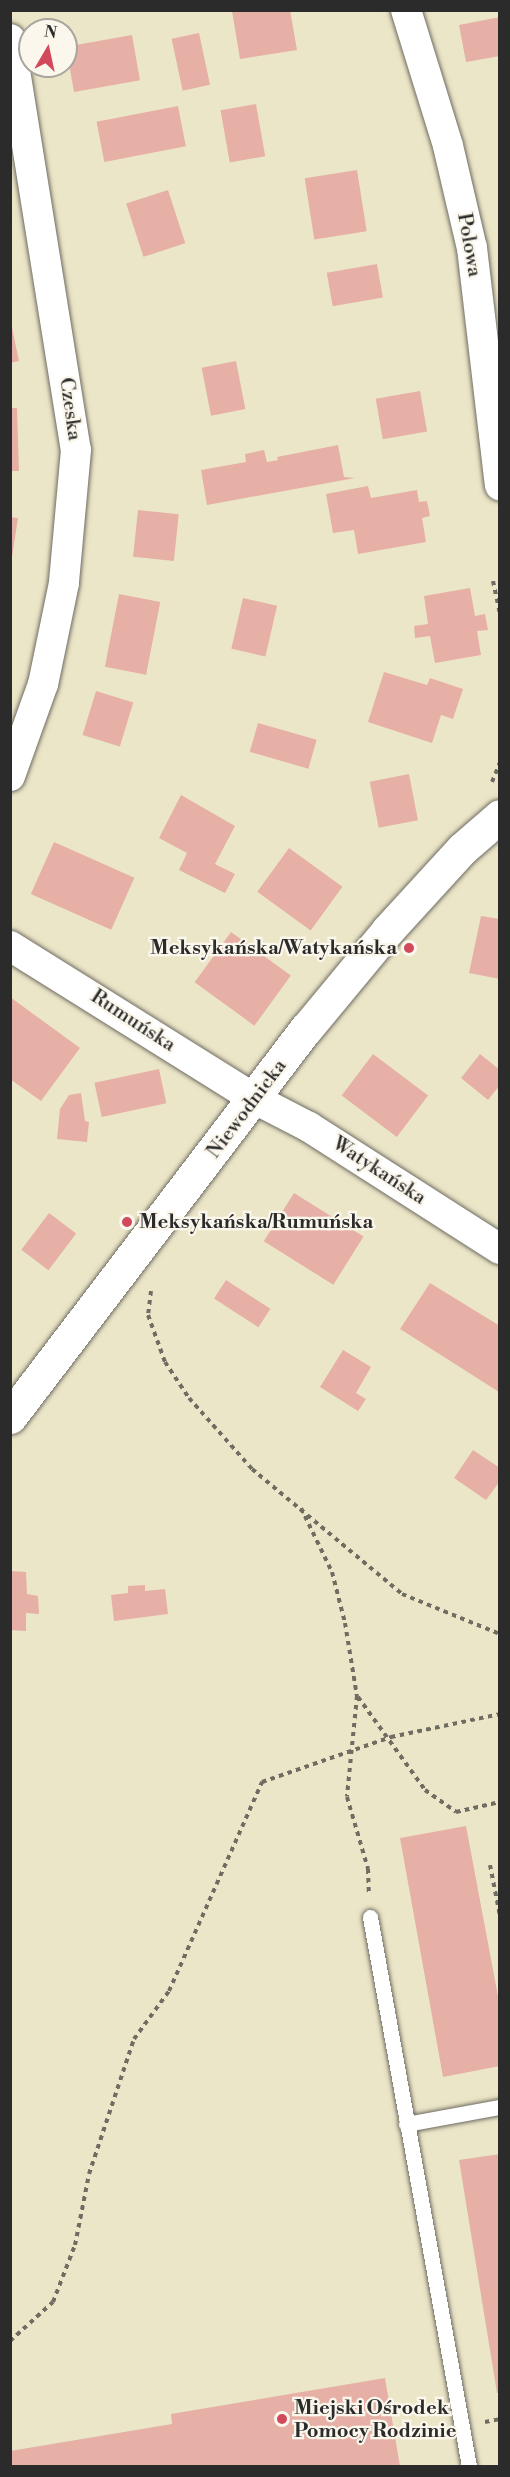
<!DOCTYPE html>
<meta charset="utf-8">
<style>
body{margin:0}
#map{position:relative;width:510px;height:2477px;overflow:hidden;background:#ece6c8;font-family:"Libre Bodoni",serif}
div>[style]{position:absolute}
.building>*{inset:0;background:#e6b0a6;transform-origin:0 0}
.path>*{height:4px;margin-top:-2px;transform-origin:0;background:repeating-linear-gradient(90deg,#6f6c62 0 4.5px,transparent 0 9px)}
.roads{filter:drop-shadow(0 0 2px #6f6c62) drop-shadow(0 0 2px #6f6c62)}
.service>*{height:15px;margin:-7.5px;padding:0 7.5px;transform-origin:7.5px;border-radius:7.5px;background:#fff}
.minor>*{height:30px;margin:-15px;padding:0 15px;transform-origin:15px;border-radius:15px;background:#fff}
.tertiary>*{height:33px;margin:-16.5px;padding:0 16.5px;transform-origin:16.5px;border-radius:16.5px;background:#fff}
.dots>*{width:16px;height:16px;translate:-50% -50%;box-sizing:border-box;border:3px solid #fbf7ec;border-radius:50%}
span{translate:-50% -50%;white-space:nowrap;text-align:center;line-height:1.15;-webkit-text-stroke:4.5px #fbf7ec;paint-order:stroke}
.street-label{font-size:20px;color:#2b2b2b}
.poi-label{font-size:20px;color:#2b2b2b;font-weight:700}
.right{translate:-100% -50%;text-align:right}
.left{translate:0 -50%;text-align:left}
.frame{position:absolute;inset:0;border:12px solid #2b2b2b;pointer-events:none}
.north{position:absolute;left:18px;top:18px;width:60px;height:60px;box-sizing:border-box;background:#fbf7ec;border:2px solid #a8a59f;border-radius:50%;rotate:9deg;font-size:16px;font-weight:700;line-height:24px;text-align:center;color:#2b2b2b}
.north::after{content:'';display:block;margin:auto;width:21px;height:27px;background:#d1495b;clip-path:polygon(50% 0,100% 100%,50% 72%,0 100%)}
</style>
<div id="map">
<div class="building">
<i style="clip-path:polygon(290px 10px,297px 50px,240px 59px,232px 11px)"></i>
<i style="clip-path:polygon(500px 17px,500px 56px,466px 62px,459px 25px)"></i>
<i style="left:199px;top:33px;width:53px;height:28px;rotate:78deg"></i>
<i style="left:132px;top:35px;width:46px;height:67px;rotate:80deg"></i>
<i style="left:256px;top:104px;width:53px;height:36px;rotate:80deg"></i>
<i style="left:178px;top:106px;width:41px;height:83px;rotate:79deg"></i>
<i style="left:357px;top:170px;width:62px;height:53px;rotate:81deg"></i>
<i style="left:168px;top:190px;width:56px;height:44px;rotate:72deg"></i>
<i style="left:377px;top:264px;width:34px;height:51px;rotate:80deg"></i>
<i style="clip-path:polygon(10px 318px,19px 361px,10px 363px)"></i>
<i style="left:236px;top:361px;width:49px;height:35px;rotate:79deg"></i>
<i style="left:420px;top:391px;width:41px;height:45px;rotate:80deg"></i>
<i style="clip-path:polygon(10px 408px,17px 408px,19px 471px,10px 471px)"></i>
<i style="clip-path:polygon(338px 445px,344px 477px,355px 478px,207px 505px,201px 470px,246px 462px,245px 454px,264px 450px,267px 462px,278px 460px,277px 457px)"></i>
<i style="clip-path:polygon(368px 486px,371px 498px,417px 490px,419px 502px,427px 501px,430px 516px,422px 518px,426px 542px,358px 554px,354px 530px,333px 533px,326px 494px)"></i>
<i style="left:138px;top:510px;width:41px;height:47px;rotate:6deg"></i>
<i style="clip-path:polygon(10px 517px,18px 518px,12px 557px,10px 557px)"></i>
<i style="clip-path:polygon(470px 588px,475px 616px,485px 614px,488px 630px,477px 631px,481px 655px,435px 663px,430px 636px,415px 638px,414px 626px,428px 624px,424px 596px)"></i>
<i style="left:119px;top:594px;width:42px;height:74px;rotate:11deg"></i>
<i style="left:243px;top:598px;width:35px;height:52px;rotate:13deg"></i>
<i style="clip-path:polygon(384px 672px,427px 685px,430px 678px,463px 689px,453px 719px,441px 715px,432px 743px,368px 722px)"></i>
<i style="left:96px;top:691px;width:39px;height:46px;rotate:17deg"></i>
<i style="left:258px;top:723px;width:61px;height:30px;rotate:16deg"></i>
<i style="left:409px;top:774px;width:47px;height:40px;rotate:79deg"></i>
<i style="clip-path:polygon(181px 795px,235px 826px,215px 864px,235px 874px,225px 893px,179px 870px,187px 853px,159px 838px)"></i>
<i style="left:54px;top:842px;width:88px;height:57px;rotate:24deg"></i>
<i style="left:289px;top:848px;width:66px;height:54px;rotate:36deg"></i>
<i style="clip-path:polygon(481px 916px,500px 919px,500px 979px,469px 973px)"></i>
<i style="left:231px;top:932px;width:74px;height:62px;rotate:36deg"></i>
<i style="clip-path:polygon(10px 997px,80px 1048px,41px 1101px,10px 1079px)"></i>
<i style="left:373px;top:1054px;width:69px;height:52px;rotate:37deg"></i>
<i style="clip-path:polygon(480px 1054px,500px 1070px,500px 1085px,488px 1100px,461px 1078px)"></i>
<i style="left:159px;top:1069px;width:35px;height:66px;rotate:78deg"></i>
<i style="clip-path:polygon(81px 1093px,85px 1121px,89px 1122px,87px 1142px,57px 1139px,60px 1109px,69px 1095px)"></i>
<i style="left:294px;top:1193px;width:82px;height:57px;rotate:32deg"></i>
<i style="left:49px;top:1213px;width:34px;height:46px;rotate:37deg"></i>
<i style="left:226px;top:1280px;width:53px;height:22px;rotate:33deg"></i>
<i style="clip-path:polygon(430px 1283px,500px 1326px,499px 1392px,400px 1329px)"></i>
<i style="clip-path:polygon(343px 1350px,371px 1367px,356px 1393px,366px 1399px,358px 1411px,320px 1387px)"></i>
<i style="clip-path:polygon(473px 1450px,500px 1468px,500px 1481px,486px 1500px,454px 1478px)"></i>
<i style="clip-path:polygon(10px 1571px,26px 1572px,27px 1594px,38px 1596px,39px 1614px,26px 1613px,26px 1631px,10px 1630px)"></i>
<i style="clip-path:polygon(145px 1585px,145px 1591px,165px 1589px,168px 1614px,114px 1621px,111px 1595px,128px 1593px,128px 1586px)"></i>
<i style="clip-path:polygon(466px 1826px,500px 2007px,500px 2066px,443px 2077px,400px 1838px)"></i>
<i style="clip-path:polygon(500px 2154px,500px 2393px,497px 2393px,459px 2160px)"></i>
<i style="clip-path:polygon(385px 2378px,400px 2466px,10px 2466px,10px 2451px,172px 2424px,171px 2414px)"></i>
</div>
<div class="path">
<i style="left:493px;top:581px;width:33px;rotate:78deg"></i>
<i style="left:492px;top:782px;width:22px;rotate:-68deg"></i>
<i style="left:151px;top:1291px;width:24px;rotate:97deg"></i>
<i style="left:148px;top:1315px;width:50px;rotate:70.1deg"></i>
<i style="left:165px;top:1362px;width:43px;rotate:56.3deg"></i>
<i style="left:189px;top:1398px;width:95px;rotate:48.4deg"></i>
<i style="left:252px;top:1469px;width:195px;rotate:39.8deg"></i>
<i style="left:402px;top:1594px;width:106px;rotate:22.2deg"></i>
<i style="left:301px;top:1508px;width:71px;rotate:64.2deg"></i>
<i style="left:332px;top:1572px;width:53px;rotate:75.7deg"></i>
<i style="left:345px;top:1623px;width:74px;rotate:80.7deg"></i>
<i style="left:357px;top:1696px;width:101px;rotate:95.7deg"></i>
<i style="left:347px;top:1797px;width:75px;rotate:73.7deg"></i>
<i style="left:368px;top:1869px;width:24px;rotate:88deg"></i>
<i style="left:358px;top:1697px;width:115px;rotate:54.2deg"></i>
<i style="left:425px;top:1790px;width:38px;rotate:35deg"></i>
<i style="left:456px;top:1812px;width:45px;rotate:-12.8deg"></i>
<i style="left:490px;top:1865px;width:52px;rotate:78.9deg"></i>
<i style="left:10px;top:2341px;width:58px;rotate:-42.2deg"></i>
<i style="left:53px;top:2302px;width:61px;rotate:-68.9deg"></i>
<i style="left:75px;top:2245px;width:72px;rotate:-78.8deg"></i>
<i style="left:89px;top:2174px;width:142px;rotate:-71.6deg"></i>
<i style="left:134px;top:2039px;width:59px;rotate:-53.9deg"></i>
<i style="left:169px;top:1991px;width:229px;rotate:-66deg"></i>
<i style="left:262px;top:1782px;width:137px;rotate:-19.2deg"></i>
<i style="left:391px;top:1737px;width:111px;rotate:-11.9deg"></i>
<i style="left:485px;top:2422px;width:15px;rotate:-11deg"></i>
</div>
<div class="roads">
<div class="service">
<i style="left:370px;top:1917px;width:558px;rotate:79.78deg"></i>
<i style="left:406px;top:2124px;width:96px;rotate:-10.3deg"></i>
</div>
<div class="minor">
<i style="left:406px;top:10px;width:142px;rotate:72.8deg"></i>
<i style="left:448px;top:146px;width:105px;rotate:76.8deg"></i>
<i style="left:472px;top:248px;width:239px;rotate:83.3deg"></i>
<i style="left:10px;top:39px;width:416px;rotate:80.9deg"></i>
<i style="left:76px;top:450px;width:134px;rotate:95.2deg"></i>
<i style="left:64px;top:583px;width:103px;rotate:101.7deg"></i>
<i style="left:43px;top:684px;width:98px;rotate:109.7deg"></i>
<i style="left:10px;top:946px;width:289px;rotate:32deg"></i>
<i style="left:255px;top:1099px;width:61px;rotate:27.4deg"></i>
<i style="left:309px;top:1127px;width:227px;rotate:32.6deg"></i>
</div>
<div class="tertiary">
<i style="left:10px;top:1417px;width:488px;rotate:-52.7deg"></i>
<i style="left:306px;top:1029px;width:127px;rotate:-50.4deg"></i>
<i style="left:387px;top:931px;width:111px;rotate:-47.6deg"></i>
<i style="left:462px;top:849px;width:50px;rotate:-41deg"></i>
</div>
</div>
<div class="dots">
<i style="left:409px;top:948px;background:#d1495b"></i>
<i style="left:127px;top:1222px;background:#d1495b"></i>
<i style="left:282px;top:2419px;background:#d1495b"></i>
</div>
<div class="street-label">
<span style="left:469px;top:245px;rotate:80deg">Polowa</span>
<span style="left:70px;top:409px;rotate:82deg">Czeska</span>
<span style="left:133px;top:1021px;rotate:33deg">Rumuńska</span>
<span style="left:247px;top:1109px;rotate:-53deg">Niewodnicka</span>
<span style="left:379px;top:1171px;rotate:33deg">Watykańska</span>
</div>
<div class="poi-label">
<span class="right" style="left:397px;top:948px">Meksykańska/Watykańska</span>
<span class="left" style="left:139px;top:1222px">Meksykańska/Rumuńska</span>
<span class="left" style="left:294px;top:2420px">Miejski Ośrodek<br>Pomocy Rodzinie</span>
</div>
<div class="frame"></div>
<div class="north">N</div>
</div>
